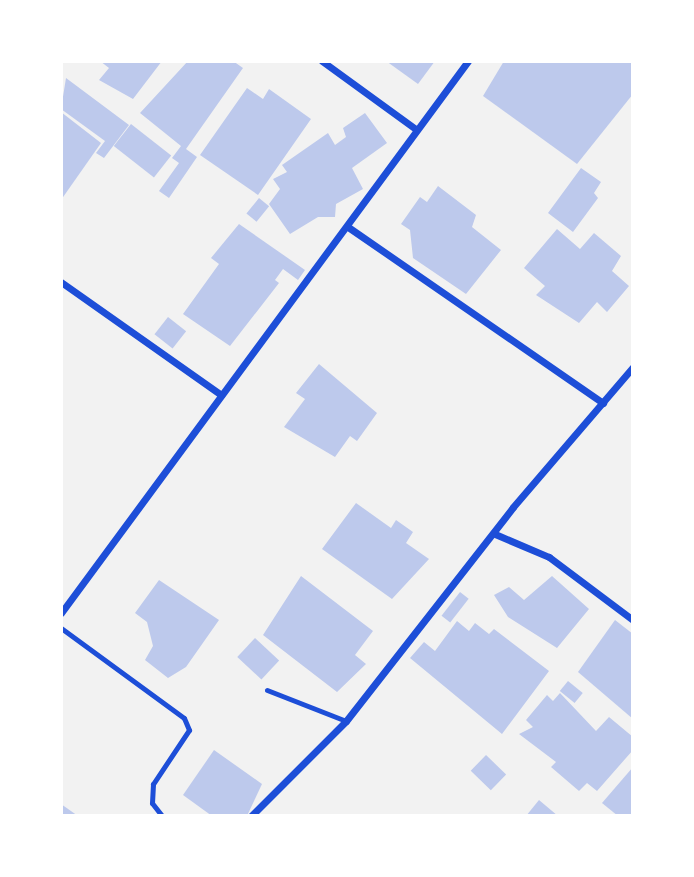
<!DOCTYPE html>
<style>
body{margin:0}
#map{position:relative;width:694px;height:877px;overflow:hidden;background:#f2f2f2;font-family:"Space Grotesk",sans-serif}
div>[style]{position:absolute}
.building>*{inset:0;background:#bdc9ec;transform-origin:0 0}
.service>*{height:5px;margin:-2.5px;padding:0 2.5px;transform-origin:2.5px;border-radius:2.5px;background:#1d4ed8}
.minor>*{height:7px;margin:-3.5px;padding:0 3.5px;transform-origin:3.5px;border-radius:3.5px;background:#1d4ed8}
span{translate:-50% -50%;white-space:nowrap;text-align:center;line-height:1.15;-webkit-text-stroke:6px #fff;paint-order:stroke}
.frame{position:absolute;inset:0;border:63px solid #fff;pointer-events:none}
</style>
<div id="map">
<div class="building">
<i style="clip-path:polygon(100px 61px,162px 61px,133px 99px,99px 80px,109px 68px)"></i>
<i style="clip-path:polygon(188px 61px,233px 61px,243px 68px,186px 149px,197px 157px,169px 198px,159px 191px,179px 163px,172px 158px,181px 146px,140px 113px)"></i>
<i style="clip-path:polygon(386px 61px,435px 61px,418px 84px)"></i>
<i style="clip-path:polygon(504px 61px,633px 61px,633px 94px,577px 164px,483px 96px)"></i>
<i style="clip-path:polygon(66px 78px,129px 125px,104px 158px,96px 153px,105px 141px,61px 109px)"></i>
<i style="clip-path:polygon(247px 88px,263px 99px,269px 89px,311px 119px,258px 195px,200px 155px)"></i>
<i style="clip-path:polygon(61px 112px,101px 143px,61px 200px)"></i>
<i style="clip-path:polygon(365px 113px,387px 143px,352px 168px,363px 189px,336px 204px,335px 217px,318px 217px,290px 234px,269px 204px,280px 189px,273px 179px,287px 172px,282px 165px,328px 133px,335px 145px,346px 137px,343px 128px)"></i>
<i style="left:131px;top:124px;width:51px;height:28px;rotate:38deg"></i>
<i style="clip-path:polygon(581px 168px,601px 182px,594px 193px,598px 198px,573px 232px,548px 213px)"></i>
<i style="clip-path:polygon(438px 186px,476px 215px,472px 227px,501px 250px,466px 294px,413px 258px,410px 230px,401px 224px,420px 197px,427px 202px)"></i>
<i style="left:259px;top:198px;width:13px;height:20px;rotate:39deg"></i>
<i style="clip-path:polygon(239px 224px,305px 270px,298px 280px,283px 269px,275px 280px,279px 283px,230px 346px,183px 314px,219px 264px,211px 258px)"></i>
<i style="clip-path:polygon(557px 229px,580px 249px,594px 233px,621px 256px,612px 271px,629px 286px,607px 312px,597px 302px,579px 323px,536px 295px,545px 286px,524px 268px)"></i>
<i style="left:168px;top:317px;width:23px;height:22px;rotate:38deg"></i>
<i style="clip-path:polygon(319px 364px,377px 413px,357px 441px,350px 436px,335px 457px,284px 427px,305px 399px,296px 393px)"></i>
<i style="clip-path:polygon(356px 503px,391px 528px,396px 520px,413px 532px,406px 543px,429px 559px,392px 599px,322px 549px)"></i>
<i style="clip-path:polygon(301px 576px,373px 631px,355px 655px,366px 664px,337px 692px,263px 635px)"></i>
<i style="clip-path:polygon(552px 576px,589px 609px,557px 648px,508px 617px,494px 595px,509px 587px,524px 600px)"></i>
<i style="clip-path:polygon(159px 580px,219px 620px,186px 667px,168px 678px,145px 660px,153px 646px,147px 622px,135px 613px)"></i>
<i style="left:460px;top:592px;width:11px;height:30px;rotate:38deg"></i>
<i style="clip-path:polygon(615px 620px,633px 634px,633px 719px,578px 672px)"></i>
<i style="clip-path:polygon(457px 621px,469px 631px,475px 623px,489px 634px,494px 629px,549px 671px,502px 734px,410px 658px,424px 642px,435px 651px)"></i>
<i style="left:255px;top:638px;width:33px;height:26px;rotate:43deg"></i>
<i style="left:568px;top:681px;width:19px;height:13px;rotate:39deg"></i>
<i style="clip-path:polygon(560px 693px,596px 731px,609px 717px,633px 737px,633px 750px,597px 791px,587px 783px,579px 791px,551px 767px,556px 762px,519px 734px,533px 727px,526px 720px,547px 695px,553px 701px)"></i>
<i style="clip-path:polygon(214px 750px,262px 784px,247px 816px,212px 816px,183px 795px)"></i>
<i style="left:486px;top:755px;width:28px;height:22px;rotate:44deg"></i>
<i style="clip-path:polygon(633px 767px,633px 816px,618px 816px,602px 803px)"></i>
<i style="clip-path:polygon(539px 800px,558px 816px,526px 816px)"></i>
<i style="clip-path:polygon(61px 804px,78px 816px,61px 816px)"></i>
</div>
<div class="service">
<i style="left:61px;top:628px;width:152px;rotate:36.2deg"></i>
<i style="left:184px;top:718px;width:13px;rotate:67deg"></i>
<i style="left:189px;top:730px;width:65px;rotate:123.7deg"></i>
<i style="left:153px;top:784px;width:19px;rotate:93deg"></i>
<i style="left:152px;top:803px;width:16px;rotate:52deg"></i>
<i style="left:267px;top:690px;width:85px;rotate:21.4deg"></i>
</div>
<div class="minor">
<i style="left:322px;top:61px;width:117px;rotate:36deg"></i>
<i style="left:348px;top:227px;width:310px;rotate:34.6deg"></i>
<i style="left:61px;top:282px;width:196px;rotate:35.2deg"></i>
<i style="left:495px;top:534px;width:59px;rotate:23.1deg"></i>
<i style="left:549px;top:557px;width:105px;rotate:36.9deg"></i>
<i style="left:61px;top:613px;width:686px;rotate:-53.6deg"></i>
<i style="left:251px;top:816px;width:134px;rotate:-45deg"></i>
<i style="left:346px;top:721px;width:271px;rotate:-52deg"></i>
<i style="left:513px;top:507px;width:184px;rotate:-49.4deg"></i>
</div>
<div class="frame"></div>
</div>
